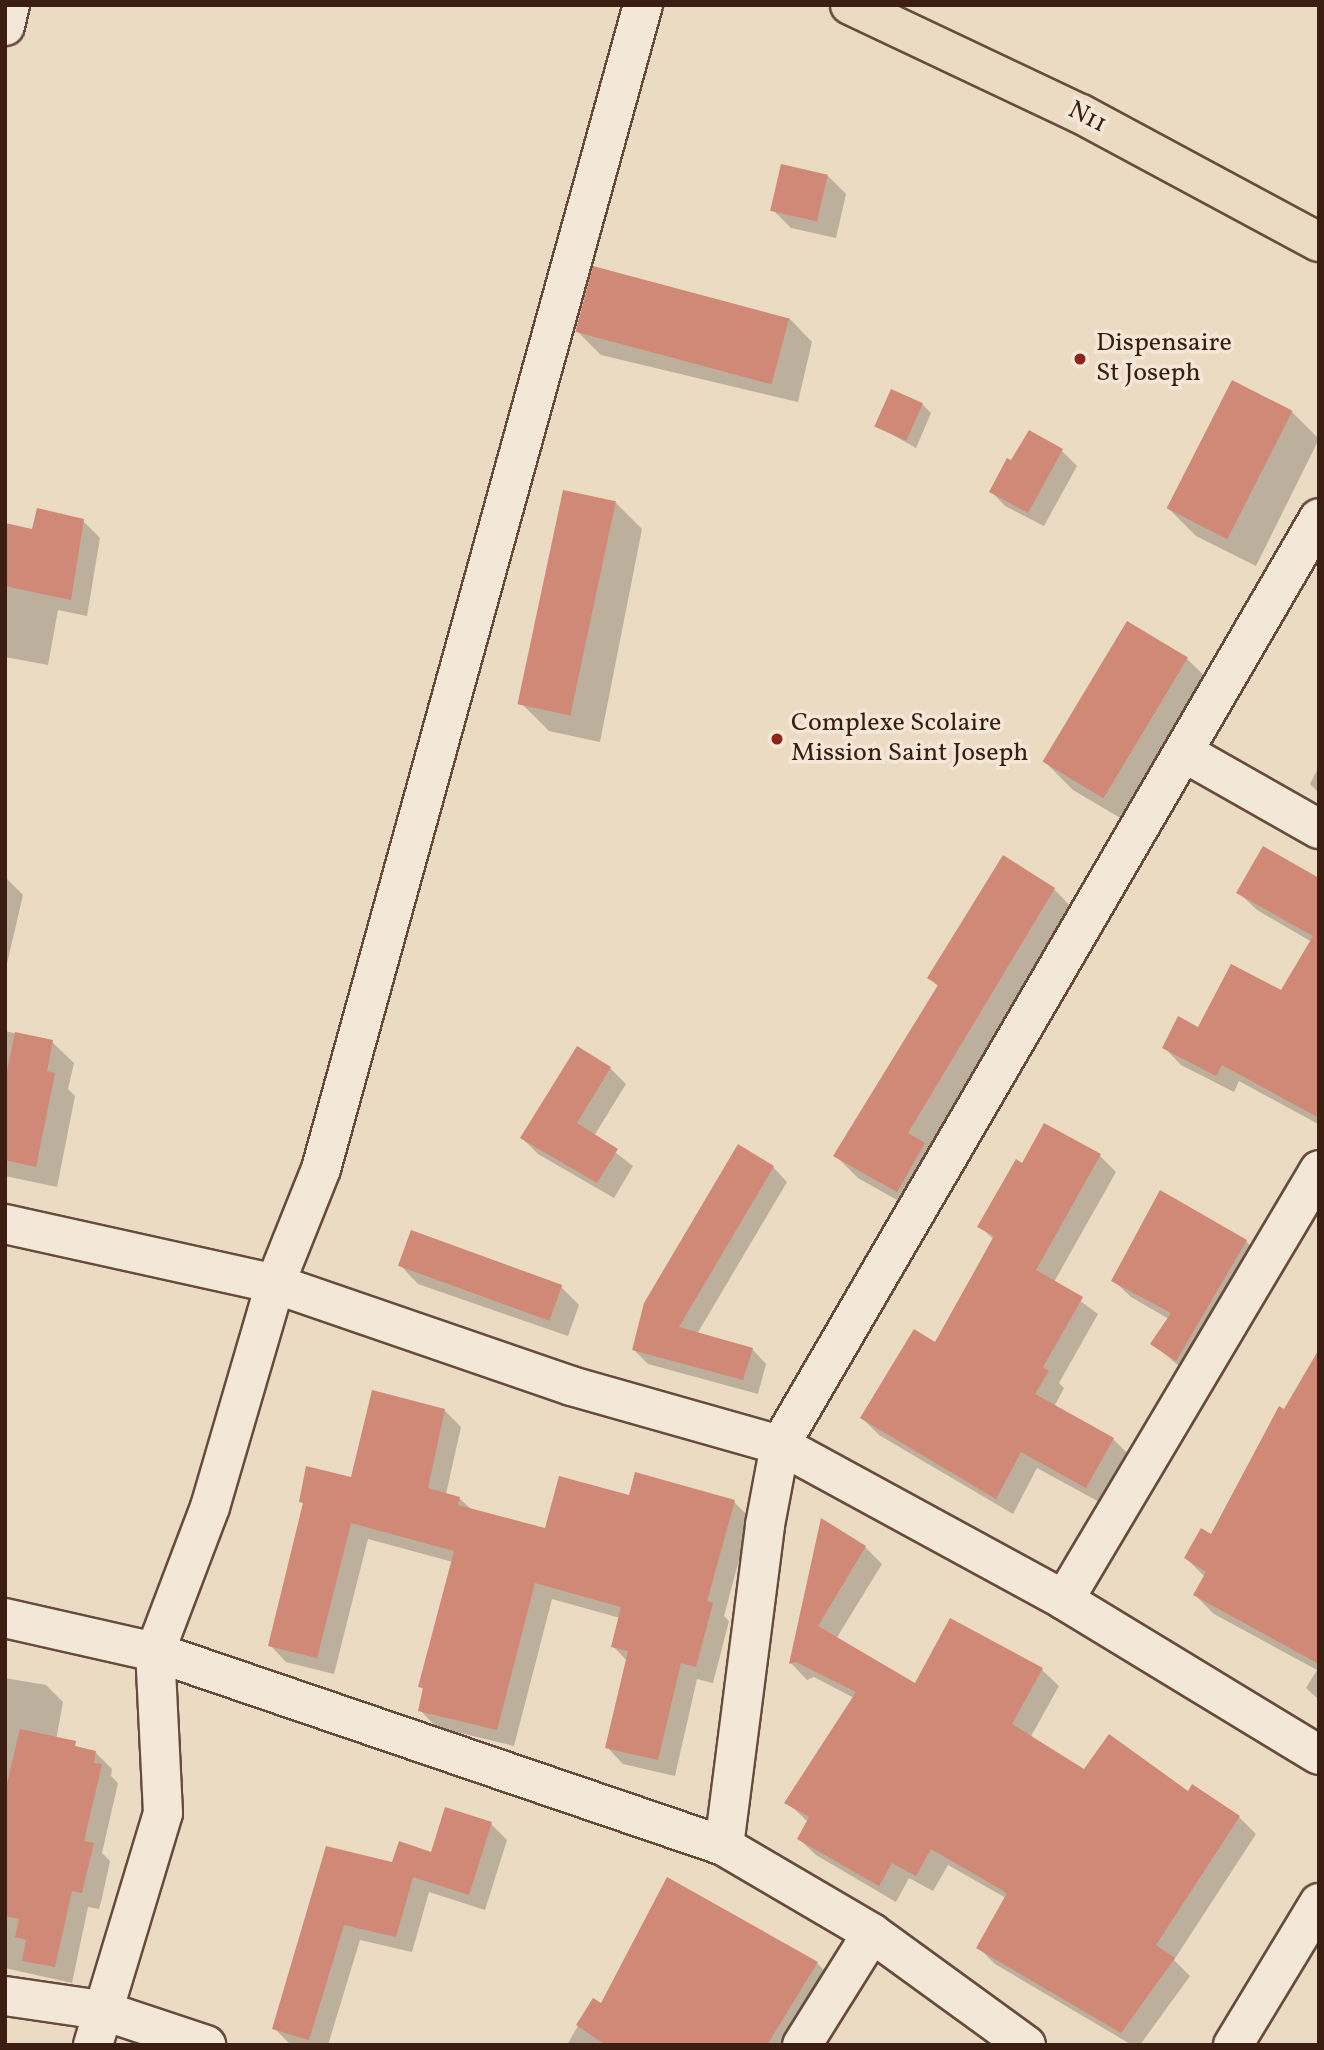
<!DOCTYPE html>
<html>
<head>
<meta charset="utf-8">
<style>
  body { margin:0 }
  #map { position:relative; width:1324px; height:2050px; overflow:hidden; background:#ecdbc3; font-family:Vollkorn,serif }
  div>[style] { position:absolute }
  .shadow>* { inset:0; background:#0003 }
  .building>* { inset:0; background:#d08976; transform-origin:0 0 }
  .roads { filter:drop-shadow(2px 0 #674c3e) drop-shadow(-2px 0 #674c3e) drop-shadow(0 2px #674c3e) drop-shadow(0 -2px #674c3e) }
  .minor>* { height:38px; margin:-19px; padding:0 19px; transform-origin:19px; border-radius:19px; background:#f3e8d8 }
  .major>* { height:38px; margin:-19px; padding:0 19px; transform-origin:19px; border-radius:19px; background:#ecdbc3 }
  .dots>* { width:19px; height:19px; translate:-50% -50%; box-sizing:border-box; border:4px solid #f3e8d8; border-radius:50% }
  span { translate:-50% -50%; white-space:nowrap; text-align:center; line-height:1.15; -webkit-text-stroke:7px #f3e8d8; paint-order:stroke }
  .street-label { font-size:26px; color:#3b1d12 }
  .poi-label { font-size:26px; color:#3b1d12 }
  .left { translate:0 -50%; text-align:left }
  .frame { position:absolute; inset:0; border:7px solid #3b1d12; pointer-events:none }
</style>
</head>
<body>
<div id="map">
  <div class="shadow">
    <i style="clip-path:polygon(828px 176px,846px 194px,836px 238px,791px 228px,773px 210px)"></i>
    <i style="clip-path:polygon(789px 318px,812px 342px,798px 402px,601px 355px,577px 331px)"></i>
    <i style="clip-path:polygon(922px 404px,931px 413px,916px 448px,877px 426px)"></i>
    <i style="clip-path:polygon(1292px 412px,1319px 439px,1256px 566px,1196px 536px,1169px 509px)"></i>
    <i style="clip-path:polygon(1062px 451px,1077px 466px,1044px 526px,1005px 506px,991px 491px,1012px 463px)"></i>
    <i style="clip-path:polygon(615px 502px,642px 529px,600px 742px,549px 731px,522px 704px)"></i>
    <i style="clip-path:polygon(83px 521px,100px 538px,87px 616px,58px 610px,48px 665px,5px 657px,5px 525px,34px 532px)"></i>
    <i style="clip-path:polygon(1128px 623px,1187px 659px,1214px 685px,1132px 825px,1073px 790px,1046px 763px)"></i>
    <i style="clip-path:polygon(1319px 766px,1319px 793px,1310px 784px)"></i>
    <i style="clip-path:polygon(5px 877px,23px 895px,5px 972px)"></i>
    <i style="clip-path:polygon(1319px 880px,1319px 1122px,1318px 1124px,1239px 1081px,1234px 1092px,1181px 1065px,1164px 1047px,1281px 993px,1312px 942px,1257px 910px,1238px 892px)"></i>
    <i style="clip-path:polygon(1054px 889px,1076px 912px,920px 1213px,858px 1178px,835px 1155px,939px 987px,929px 978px)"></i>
    <i style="clip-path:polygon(5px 1031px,52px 1042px,74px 1063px,68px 1089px,75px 1096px,57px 1187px,5px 1176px)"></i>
    <i style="clip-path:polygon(610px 1068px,626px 1084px,594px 1136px,633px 1166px,614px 1198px,538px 1154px,522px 1138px)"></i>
    <i style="clip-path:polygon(1100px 1156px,1116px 1172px,1054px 1282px,1098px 1314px,1059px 1383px,1064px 1388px,1054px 1407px,1113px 1439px,1130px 1456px,1103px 1504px,1037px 1468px,1013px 1514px,879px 1435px,862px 1418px,935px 1345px,994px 1240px,980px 1226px,1023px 1165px)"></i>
    <i style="clip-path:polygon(773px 1167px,787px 1182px,697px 1334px,752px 1349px,766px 1364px,758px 1394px,648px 1364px,634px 1350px)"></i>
    <i style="clip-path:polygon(1246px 1241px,1263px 1259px,1193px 1377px,1152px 1344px,1169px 1319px,1131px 1297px,1113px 1280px)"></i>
    <i style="clip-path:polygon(400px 1265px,561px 1287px,579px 1305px,568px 1336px,418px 1284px)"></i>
    <i style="clip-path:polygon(1319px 1352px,1319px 1700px,1306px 1688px,1317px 1670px,1214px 1614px,1195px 1595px,1205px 1577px,1186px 1558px,1212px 1536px)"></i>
    <i style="clip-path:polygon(444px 1410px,461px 1427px,446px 1494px,459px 1498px,472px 1510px,546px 1530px,630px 1498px,734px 1502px,750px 1518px,724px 1616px,729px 1621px,713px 1683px,697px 1679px,675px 1776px,623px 1764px,607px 1747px,627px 1661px,613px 1646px,620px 1618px,552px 1599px,514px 1746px,436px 1727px,420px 1710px,425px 1691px,420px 1686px,453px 1562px,368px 1539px,334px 1674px,286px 1662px,270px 1645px,305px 1505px,301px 1501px,353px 1479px)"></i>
    <i style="clip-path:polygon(822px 1521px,865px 1547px,882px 1564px,836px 1639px,916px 1686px,950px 1620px,1042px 1670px,1059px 1686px,1030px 1738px,1084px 1772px,1189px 1793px,1239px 1817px,1256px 1834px,1174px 1960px,1190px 1976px,1140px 2045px,1132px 2045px,995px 1964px,979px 1948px,1006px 1898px,948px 1865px,933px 1891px,909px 1878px,896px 1902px,816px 1855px,799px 1839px,808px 1822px,787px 1802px,854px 1698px,814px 1677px,807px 1680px,791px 1663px)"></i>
    <i style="clip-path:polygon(5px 1678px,46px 1685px,63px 1702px,56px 1740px,95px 1752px,112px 1769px,111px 1776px,118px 1783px,102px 1853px,110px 1861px,102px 1898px,99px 1909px,88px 1907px,72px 1983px,5px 1968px)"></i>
    <i style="clip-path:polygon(491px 1824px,507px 1840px,485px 1910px,429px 1892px,412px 1952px,360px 1940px,328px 2045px,291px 2045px,274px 2028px,327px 1848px,393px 1865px,432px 1854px)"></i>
    <i style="clip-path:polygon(817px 1963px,832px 1978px,791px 2045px,567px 2045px,593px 2000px,601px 2005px)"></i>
  </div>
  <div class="building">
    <i style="left:781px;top:164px;width:48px;height:48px;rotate:13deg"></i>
    <i style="left:593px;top:266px;width:203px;height:68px;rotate:15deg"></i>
    <i style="left:1232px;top:380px;width:68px;height:144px;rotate:27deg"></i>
    <i style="left:891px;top:389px;width:35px;height:41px;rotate:24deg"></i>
    <i style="clip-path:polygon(1029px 430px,1063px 449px,1028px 513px,989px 492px,1007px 458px,1011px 460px)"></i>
    <i style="left:563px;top:490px;width:54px;height:219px;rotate:12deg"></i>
    <i style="clip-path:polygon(37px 508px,84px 519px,71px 600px,5px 586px,5px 523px,32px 529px)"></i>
    <i style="left:1127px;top:621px;width:71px;height:164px;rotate:31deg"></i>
    <i style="clip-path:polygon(1263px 846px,1319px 878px,1319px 1118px,1222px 1065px,1216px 1076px,1162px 1048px,1178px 1016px,1198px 1027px,1231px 964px,1281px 990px,1313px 936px,1236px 893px)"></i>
    <i style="clip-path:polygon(1003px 855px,1055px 888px,908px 1133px,925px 1143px,897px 1192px,833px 1156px,938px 985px,927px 978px)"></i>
    <i style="clip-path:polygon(15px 1032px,53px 1040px,47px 1071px,55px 1073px,36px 1167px,5px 1160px,5px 1081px)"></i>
    <i style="clip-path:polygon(577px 1046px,611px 1067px,577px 1123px,618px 1149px,597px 1183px,520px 1138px)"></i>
    <i style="clip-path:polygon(1044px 1123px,1101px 1154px,1036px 1270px,1083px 1297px,1043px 1367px,1049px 1371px,1035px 1394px,1114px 1438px,1086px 1488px,1021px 1452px,996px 1499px,860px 1418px,914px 1329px,935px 1342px,994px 1236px,977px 1227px,1016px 1159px,1022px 1163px)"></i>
    <i style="clip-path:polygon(738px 1144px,774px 1166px,679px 1327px,753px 1348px,743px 1380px,632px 1350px,644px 1303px)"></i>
    <i style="clip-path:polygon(1160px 1190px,1247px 1240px,1176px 1361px,1150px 1344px,1171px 1313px,1111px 1281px)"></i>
    <i style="left:411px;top:1230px;width:161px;height:38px;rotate:20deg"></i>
    <i style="clip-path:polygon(1319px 1349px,1319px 1664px,1193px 1595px,1206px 1572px,1184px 1558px,1201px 1528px,1211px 1534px,1279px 1406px,1284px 1409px)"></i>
    <i style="clip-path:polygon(372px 1390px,445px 1409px,428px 1488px,460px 1497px,458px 1505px,545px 1528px,559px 1476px,629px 1495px,635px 1472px,735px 1500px,707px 1601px,713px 1603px,696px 1667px,681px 1663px,658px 1760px,605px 1748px,628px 1651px,611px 1647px,621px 1607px,535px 1583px,497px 1730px,418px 1711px,423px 1688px,418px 1687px,454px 1551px,351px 1523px,317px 1658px,268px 1646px,303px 1503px,299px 1502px,306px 1466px,351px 1477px)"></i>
    <i style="clip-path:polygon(821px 1518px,866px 1546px,818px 1626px,915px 1683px,950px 1618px,1043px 1668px,1012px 1724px,1084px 1769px,1109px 1734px,1188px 1791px,1192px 1784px,1240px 1816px,1156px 1945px,1175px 1958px,1121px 2033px,976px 1948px,1007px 1893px,931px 1849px,916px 1876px,892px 1863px,879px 1886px,797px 1839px,809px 1817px,784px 1803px,856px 1692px,796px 1662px,789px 1664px)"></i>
    <i style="clip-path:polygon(20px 1729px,76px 1741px,75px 1746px,96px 1751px,94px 1763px,102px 1764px,84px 1841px,94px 1843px,85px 1880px,82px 1893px,72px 1891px,55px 1967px,22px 1961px,26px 1940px,15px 1937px,19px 1919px,5px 1916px,5px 1792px)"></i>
    <i style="clip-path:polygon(445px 1807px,492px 1822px,469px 1895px,413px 1877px,396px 1937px,344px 1925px,309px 2040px,272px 2029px,326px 1846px,392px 1862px,399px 1841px,431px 1852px)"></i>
    <i style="clip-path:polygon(667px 1877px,818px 1962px,767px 2045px,606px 2045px,576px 2025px,593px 1998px,601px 2003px)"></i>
  </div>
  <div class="roads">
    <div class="minor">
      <i style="left:5px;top:26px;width:22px;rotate:-77deg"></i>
      <i style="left:1185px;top:753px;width:154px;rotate:29.6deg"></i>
      <i style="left:5px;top:1224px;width:277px;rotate:12.5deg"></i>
      <i style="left:275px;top:1284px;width:313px;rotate:19deg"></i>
      <i style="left:571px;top:1386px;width:217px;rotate:15.8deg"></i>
      <i style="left:780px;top:1445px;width:324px;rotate:28.6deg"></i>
      <i style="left:1064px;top:1600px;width:500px;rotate:-59.3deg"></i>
      <i style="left:1064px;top:1600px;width:298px;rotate:31.3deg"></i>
      <i style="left:5px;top:1618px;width:154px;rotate:12.8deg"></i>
      <i style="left:155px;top:1652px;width:601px;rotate:18.83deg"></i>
      <i style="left:5px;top:1996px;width:97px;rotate:8.3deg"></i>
      <i style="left:101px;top:2010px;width:111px;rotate:18.4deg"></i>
      <i style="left:93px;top:2045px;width:242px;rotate:-73.2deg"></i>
      <i style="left:163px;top:1813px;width:161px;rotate:-92.8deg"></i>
      <i style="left:155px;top:1652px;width:155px;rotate:-69.2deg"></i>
      <i style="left:210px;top:1507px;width:232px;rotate:-73.7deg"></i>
      <i style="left:275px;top:1284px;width:124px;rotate:-68.2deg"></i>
      <i style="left:321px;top:1169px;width:1208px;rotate:-74.54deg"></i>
      <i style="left:802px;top:2045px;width:132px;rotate:-58deg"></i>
      <i style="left:1026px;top:2045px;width:190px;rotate:-144deg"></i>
      <i style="left:872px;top:1933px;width:172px;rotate:-149.6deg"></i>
      <i style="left:724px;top:1846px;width:324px;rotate:-82.7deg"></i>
      <i style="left:765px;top:1525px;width:81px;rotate:-79.4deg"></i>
      <i style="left:780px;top:1445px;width:1072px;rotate:-59.82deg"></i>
      <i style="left:1233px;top:2045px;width:166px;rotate:-58.8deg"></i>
    </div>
    <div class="major">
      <i style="left:850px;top:5px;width:255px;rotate:25.3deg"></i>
      <i style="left:1081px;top:114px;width:270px;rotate:28.3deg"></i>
    </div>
  </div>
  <div class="dots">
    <i style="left:1080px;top:359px;background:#8f2418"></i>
    <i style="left:777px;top:739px;background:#8f2418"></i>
  </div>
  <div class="street-label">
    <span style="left:1087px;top:118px;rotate:27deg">N11</span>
  </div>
  <div class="poi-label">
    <span class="left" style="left:1096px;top:359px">Dispensaire<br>St Joseph</span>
    <span class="left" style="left:791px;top:739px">Complexe Scolaire<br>Mission Saint Joseph</span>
  </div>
  <div class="frame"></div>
</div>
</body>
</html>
